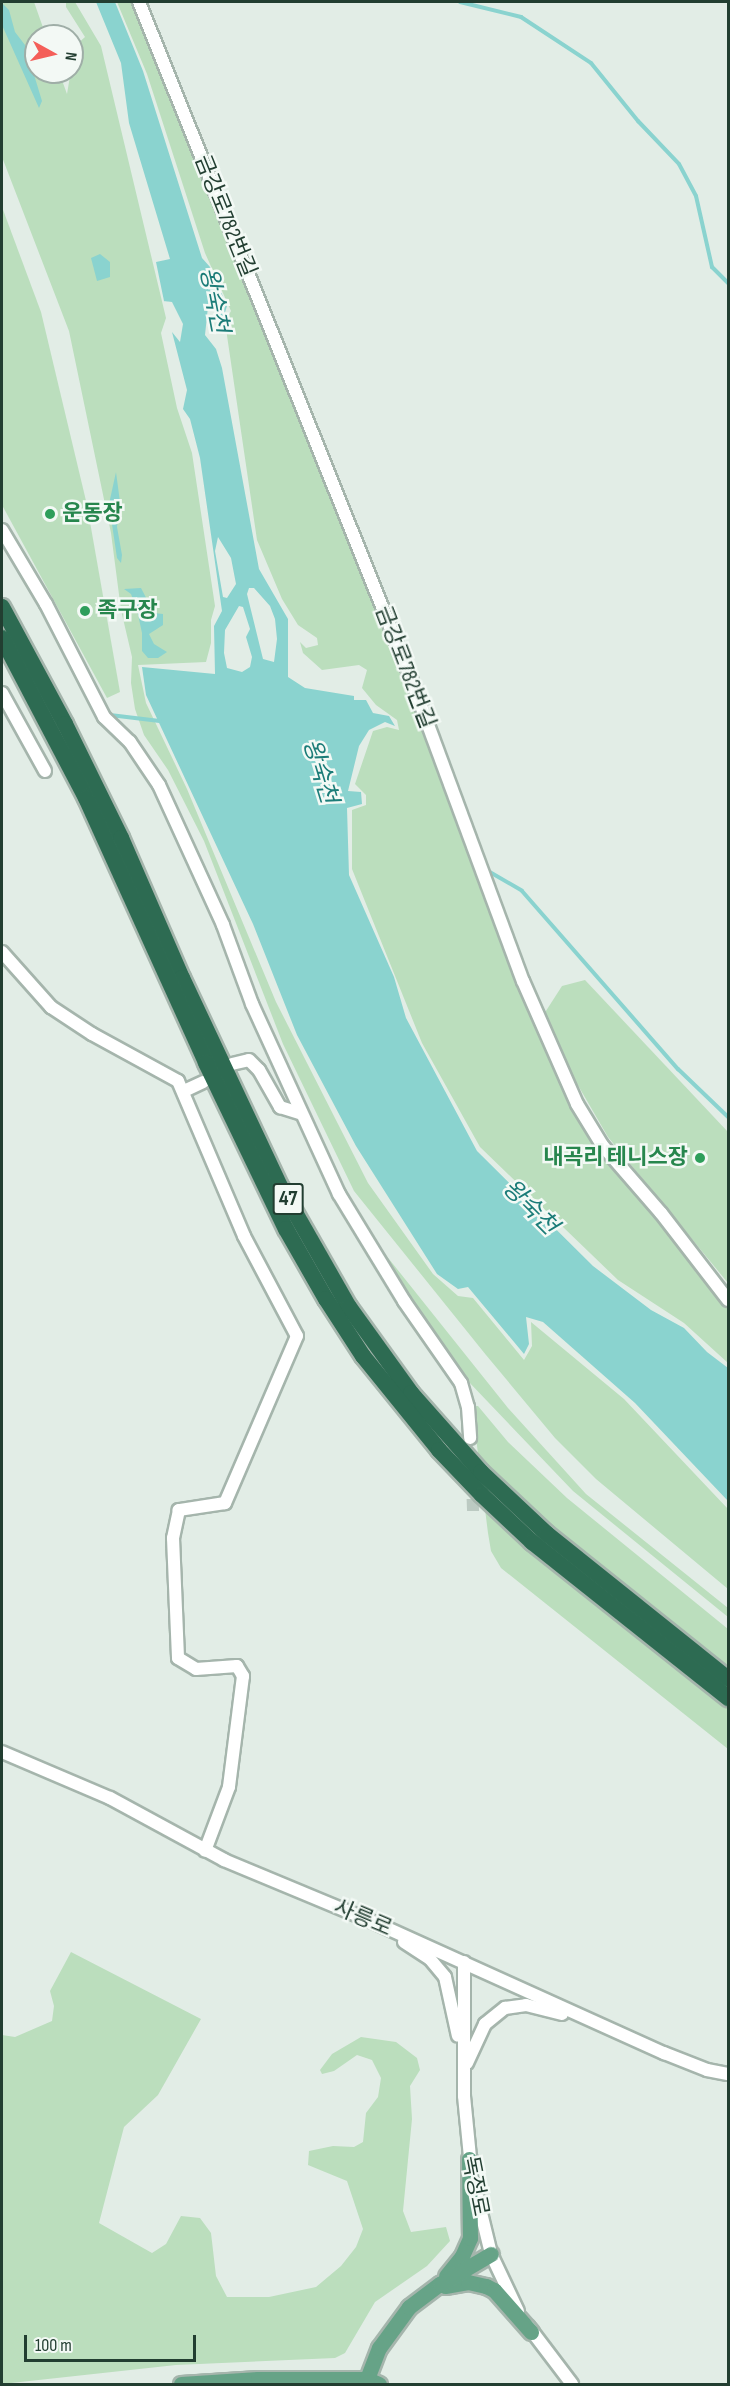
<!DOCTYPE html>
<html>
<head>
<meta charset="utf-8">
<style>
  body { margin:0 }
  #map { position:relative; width:730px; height:2386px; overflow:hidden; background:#e2ede6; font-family:"Sofia Sans Condensed","Noto Sans KR",sans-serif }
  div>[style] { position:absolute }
  .green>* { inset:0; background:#bbdebd }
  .water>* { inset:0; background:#8ad3cf }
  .stream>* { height:4px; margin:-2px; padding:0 2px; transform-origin:2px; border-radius:2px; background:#8ad3cf }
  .minor-tunnel>* { height:12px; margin-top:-6px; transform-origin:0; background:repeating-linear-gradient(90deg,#bccac2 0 12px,transparent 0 18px) }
  .roads { filter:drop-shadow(2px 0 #a5b5ac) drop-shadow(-2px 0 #a5b5ac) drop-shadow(0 2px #a5b5ac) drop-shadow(0 -2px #a5b5ac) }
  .minor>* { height:12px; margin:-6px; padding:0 6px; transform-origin:6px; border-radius:6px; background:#fff }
  .major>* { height:15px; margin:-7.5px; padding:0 7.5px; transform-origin:7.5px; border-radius:7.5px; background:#66a387 }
  .highway>* { height:16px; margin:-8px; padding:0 8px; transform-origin:8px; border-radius:8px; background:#2d6b52 }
  .dots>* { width:16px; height:16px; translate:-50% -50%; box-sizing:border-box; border:3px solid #f3f9f5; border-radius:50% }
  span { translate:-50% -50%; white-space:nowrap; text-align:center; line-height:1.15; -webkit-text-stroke:5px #f3f9f5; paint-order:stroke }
  .shield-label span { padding:2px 4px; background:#f3f9f5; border:2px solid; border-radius:4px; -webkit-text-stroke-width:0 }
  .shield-label { font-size:21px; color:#223e31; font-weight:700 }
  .street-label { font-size:22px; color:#223e31 }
  .leisure-label { font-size:22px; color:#27864d; font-weight:700 }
  .left { translate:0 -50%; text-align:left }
  .right { translate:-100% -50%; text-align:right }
  .water-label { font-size:24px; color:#1b7c78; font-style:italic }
  .frame { position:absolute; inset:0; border:3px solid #223e31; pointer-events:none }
  .north { position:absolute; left:24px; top:24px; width:60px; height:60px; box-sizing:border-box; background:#f3f9f5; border:2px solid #9faea7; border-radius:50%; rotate:98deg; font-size:16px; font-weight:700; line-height:24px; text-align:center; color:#223e31 }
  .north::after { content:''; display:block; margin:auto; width:21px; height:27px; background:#f45f59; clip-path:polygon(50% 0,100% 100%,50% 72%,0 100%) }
  .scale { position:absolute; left:24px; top:2335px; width:172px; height:27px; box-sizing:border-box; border:3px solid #223e31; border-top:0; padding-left:8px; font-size:18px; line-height:21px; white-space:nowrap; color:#223e31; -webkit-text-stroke:4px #f3f9f5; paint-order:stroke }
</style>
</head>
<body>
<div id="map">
  <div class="green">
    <i style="clip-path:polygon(2px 2px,34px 2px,46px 36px,36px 36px,36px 72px,59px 72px,67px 94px,75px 46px,85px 37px,66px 7px,66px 2px,75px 2px,101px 46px,166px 318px,161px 333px,177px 408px,192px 453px,215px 606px,211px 620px,211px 643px,206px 662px,138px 665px,146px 703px,187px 789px,276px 1002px,368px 1183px,433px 1274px,458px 1296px,473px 1298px,524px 1360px,532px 1346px,531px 1322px,624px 1399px,728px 1509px,728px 1589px,596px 1479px,555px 1438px,486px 1355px,354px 1191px,283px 1044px,204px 841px,168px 770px,144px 735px,135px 709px,131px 683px,132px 657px,121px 610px,111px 533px,69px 331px,2px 157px)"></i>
    <i style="clip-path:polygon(117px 2px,136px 2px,413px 690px,502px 939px,600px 1150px,728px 1307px,728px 1363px,684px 1323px,618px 1280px,480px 1147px,422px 1043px,352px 869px,352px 810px,366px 805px,366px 795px,355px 784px,373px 731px,387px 727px,399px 730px,397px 720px,376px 705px,362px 688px,367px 670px,359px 665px,322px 670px,303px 653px,300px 642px,306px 648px,318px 645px,317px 638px,298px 625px,282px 599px,257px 540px,225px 322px,231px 311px,205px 253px,147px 74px)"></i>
    <i style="clip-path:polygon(2px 207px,41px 312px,87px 505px,120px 692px,107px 698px,2px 505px)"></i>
    <i style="clip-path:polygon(585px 980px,728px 1132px,728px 1283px,608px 1137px,572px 1075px,544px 1014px,562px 986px)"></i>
    <i style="clip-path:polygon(385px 1254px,508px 1408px,586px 1494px,728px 1608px,728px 1617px,573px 1491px,467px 1380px,387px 1263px)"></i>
    <i style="clip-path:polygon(472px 1406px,478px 1406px,508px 1442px,567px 1498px,728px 1629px,728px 1749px,501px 1568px,491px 1551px,488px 1533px)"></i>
    <i style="clip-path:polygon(71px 1952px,201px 2019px,158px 2095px,124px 2127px,99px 2223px,152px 2253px,166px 2244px,181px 2216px,200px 2218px,211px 2233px,216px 2276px,227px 2297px,269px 2297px,316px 2287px,341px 2266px,356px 2247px,363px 2229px,347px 2181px,308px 2165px,309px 2151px,333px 2146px,354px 2147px,363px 2142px,366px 2113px,378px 2097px,381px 2078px,372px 2060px,357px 2055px,334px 2071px,322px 2074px,320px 2070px,332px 2054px,361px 2037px,396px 2042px,417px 2058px,420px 2070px,410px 2086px,412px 2119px,403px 2211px,411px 2232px,446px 2227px,450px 2241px,427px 2266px,375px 2302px,345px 2353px,335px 2358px,176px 2365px,2px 2384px,2px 2035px,15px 2037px,52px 2021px,54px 2006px,50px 1991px)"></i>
  </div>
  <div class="water">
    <i style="clip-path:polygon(evenodd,96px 2px,115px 2px,143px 71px,202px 258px,210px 267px,227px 306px,222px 322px,209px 297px,205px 335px,216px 349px,222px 368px,259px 569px,288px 619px,288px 677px,305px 688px,354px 696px,354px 700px,366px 700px,373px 713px,389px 716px,395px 726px,385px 722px,369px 730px,359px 746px,348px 791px,361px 792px,362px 804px,347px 808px,349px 875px,394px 977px,406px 1018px,477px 1151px,593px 1266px,651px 1310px,684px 1328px,707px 1352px,728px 1368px,728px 1501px,635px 1403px,543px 1322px,526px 1317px,529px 1344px,524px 1354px,468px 1287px,458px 1289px,437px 1274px,356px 1146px,297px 1035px,253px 924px,146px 695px,142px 667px,215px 674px,214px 626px,222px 611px,200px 458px,190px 419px,183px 409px,187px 390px,172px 332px,180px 342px,183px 324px,172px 302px,164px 301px,156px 262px,170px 259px,129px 123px,121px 63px,96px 2px,218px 537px,231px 558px,236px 584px,227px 598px,223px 597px,215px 551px,218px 537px,96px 2px,249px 588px,254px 588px,270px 606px,275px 619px,277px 639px,274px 662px,263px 659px,247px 594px,249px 588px,96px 2px,239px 606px,243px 607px,250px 629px,246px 637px,252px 657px,250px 667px,242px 672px,227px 668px,224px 653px,225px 630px,239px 606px)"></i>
    <i style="clip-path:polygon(2px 3px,9px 10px,15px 32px,25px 45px,42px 101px,39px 108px,2px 25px)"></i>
    <i style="clip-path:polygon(100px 254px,110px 262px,110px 277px,97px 281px,91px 258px)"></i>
    <i style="clip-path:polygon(116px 472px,120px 502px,117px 527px,122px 555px,121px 563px,117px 558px,109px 504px)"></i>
    <i style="clip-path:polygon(141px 588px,154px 613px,163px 614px,163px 625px,149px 634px,154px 644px,167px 652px,158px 658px,148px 658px,142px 651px,142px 633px,137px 610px,131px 594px,124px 589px)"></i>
  </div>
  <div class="stream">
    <i style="left:460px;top:2px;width:63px;rotate:13.8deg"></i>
    <i style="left:521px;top:17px;width:84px;rotate:33.3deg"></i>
    <i style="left:591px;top:63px;width:75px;rotate:51deg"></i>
    <i style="left:638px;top:121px;width:59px;rotate:46.4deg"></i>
    <i style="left:679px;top:164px;width:36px;rotate:62deg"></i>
    <i style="left:696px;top:196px;width:73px;rotate:77.3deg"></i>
    <i style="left:712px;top:267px;width:23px;rotate:45deg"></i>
    <i style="left:110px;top:715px;width:50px;rotate:6.8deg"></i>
    <i style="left:488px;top:871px;width:39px;rotate:30deg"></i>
    <i style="left:522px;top:891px;width:237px;rotate:48.8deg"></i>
    <i style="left:678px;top:1069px;width:69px;rotate:43.8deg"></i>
  </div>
  <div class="minor-tunnel">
    <i style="left:472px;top:1481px;width:34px;rotate:88deg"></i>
  </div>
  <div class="roads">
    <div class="minor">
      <i style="left:139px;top:2px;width:726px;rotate:68.1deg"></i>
      <i style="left:410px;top:676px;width:325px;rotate:69.7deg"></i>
      <i style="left:523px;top:981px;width:134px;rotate:66.3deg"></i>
      <i style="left:577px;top:1104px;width:48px;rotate:58.6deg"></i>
      <i style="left:602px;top:1145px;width:90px;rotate:49.1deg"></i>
      <i style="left:661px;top:1213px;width:110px;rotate:52.4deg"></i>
      <i style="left:2px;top:530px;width:86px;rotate:59.3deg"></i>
      <i style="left:46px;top:604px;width:127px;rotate:62.8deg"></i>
      <i style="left:104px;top:717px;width:36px;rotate:44deg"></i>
      <i style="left:130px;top:742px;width:52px;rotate:56deg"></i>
      <i style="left:159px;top:785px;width:154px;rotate:65.4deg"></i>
      <i style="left:223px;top:925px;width:84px;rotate:69.8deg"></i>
      <i style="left:252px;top:1004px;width:209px;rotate:65.4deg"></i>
      <i style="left:339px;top:1194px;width:125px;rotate:58.7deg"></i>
      <i style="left:404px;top:1301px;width:100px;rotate:55.2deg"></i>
      <i style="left:461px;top:1383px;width:25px;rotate:74deg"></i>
      <i style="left:468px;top:1407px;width:31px;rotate:86deg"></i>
      <i style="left:2px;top:693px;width:89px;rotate:61.1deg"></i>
      <i style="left:2px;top:952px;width:74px;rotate:48.3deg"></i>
      <i style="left:51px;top:1007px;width:49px;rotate:33.4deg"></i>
      <i style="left:92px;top:1034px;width:98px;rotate:28.7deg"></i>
      <i style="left:178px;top:1081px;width:168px;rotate:66.9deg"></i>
      <i style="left:244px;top:1236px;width:113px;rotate:62.1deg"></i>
      <i style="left:297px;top:1336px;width:182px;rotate:113.3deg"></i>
      <i style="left:225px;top:1503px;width:47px;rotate:171.3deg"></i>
      <i style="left:179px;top:1510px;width:29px;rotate:102deg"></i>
      <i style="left:173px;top:1538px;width:120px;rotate:87.6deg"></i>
      <i style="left:178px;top:1658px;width:21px;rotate:31deg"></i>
      <i style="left:196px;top:1669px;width:41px;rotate:-4.2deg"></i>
      <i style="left:237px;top:1666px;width:12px;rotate:59deg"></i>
      <i style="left:243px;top:1676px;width:112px;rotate:97.2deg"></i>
      <i style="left:229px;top:1787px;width:68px;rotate:110.6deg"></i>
      <i style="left:232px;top:1064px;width:17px;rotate:-13deg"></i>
      <i style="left:249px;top:1060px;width:14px;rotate:45deg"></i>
      <i style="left:259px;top:1070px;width:43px;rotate:60.4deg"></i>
      <i style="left:280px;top:1107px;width:21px;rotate:17deg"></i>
      <i style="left:184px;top:1091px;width:21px;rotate:-25deg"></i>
      <i style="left:2px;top:1752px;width:117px;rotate:23.1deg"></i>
      <i style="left:110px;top:1798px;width:130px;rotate:28.5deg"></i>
      <i style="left:224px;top:1860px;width:169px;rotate:22.6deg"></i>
      <i style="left:380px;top:1925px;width:312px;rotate:24.3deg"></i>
      <i style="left:664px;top:2053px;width:46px;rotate:21.6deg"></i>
      <i style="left:707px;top:2070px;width:21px;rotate:11deg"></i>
      <i style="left:404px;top:1942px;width:31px;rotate:33deg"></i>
      <i style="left:430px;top:1959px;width:23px;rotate:50deg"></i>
      <i style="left:445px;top:1977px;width:60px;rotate:77.6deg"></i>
      <i style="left:464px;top:1962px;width:134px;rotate:90deg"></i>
      <i style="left:464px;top:2096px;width:71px;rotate:84.4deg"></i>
      <i style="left:467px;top:2063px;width:43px;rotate:-65.2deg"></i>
      <i style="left:485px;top:2024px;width:26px;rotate:-39deg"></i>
      <i style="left:505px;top:2008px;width:21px;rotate:-8deg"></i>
      <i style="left:526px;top:2005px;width:37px;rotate:14deg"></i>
      <i style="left:474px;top:2184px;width:72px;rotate:76.3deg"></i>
      <i style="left:491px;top:2254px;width:63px;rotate:64.7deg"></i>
      <i style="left:528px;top:2326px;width:73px;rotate:52.8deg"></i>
    </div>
    <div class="major">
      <i style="left:446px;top:2276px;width:26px;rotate:-51deg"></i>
      <i style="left:462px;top:2256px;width:20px;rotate:-66deg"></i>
      <i style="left:470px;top:2238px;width:79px;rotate:-90.7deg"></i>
      <i style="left:445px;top:2286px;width:23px;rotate:-10deg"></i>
      <i style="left:468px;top:2282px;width:18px;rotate:13deg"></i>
      <i style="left:486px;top:2286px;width:9px;rotate:27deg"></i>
      <i style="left:494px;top:2290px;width:56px;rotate:48.6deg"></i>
      <i style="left:181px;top:2384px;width:77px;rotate:-3.7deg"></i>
      <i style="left:258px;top:2379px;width:109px"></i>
      <i style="left:367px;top:2379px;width:13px;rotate:23deg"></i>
      <i style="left:365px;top:2384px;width:39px;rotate:-69deg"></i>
      <i style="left:379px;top:2348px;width:51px;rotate:-53.8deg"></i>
      <i style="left:409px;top:2307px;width:39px;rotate:-37deg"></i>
      <i style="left:440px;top:2284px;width:59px;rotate:-30.5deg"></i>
    </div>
    <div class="highway">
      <i style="left:2px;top:607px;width:133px;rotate:61.7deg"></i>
      <i style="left:65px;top:724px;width:127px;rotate:63.8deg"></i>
      <i style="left:121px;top:838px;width:153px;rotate:66.5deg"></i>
      <i style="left:182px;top:978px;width:232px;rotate:64.8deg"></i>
      <i style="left:281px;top:1188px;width:137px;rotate:60.3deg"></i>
      <i style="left:349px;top:1307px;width:106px;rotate:54.2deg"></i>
      <i style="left:411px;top:1393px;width:106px;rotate:48.5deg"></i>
      <i style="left:481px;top:1472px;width:91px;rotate:43.2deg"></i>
      <i style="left:547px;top:1534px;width:232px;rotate:38.7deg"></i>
      <i style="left:2px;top:638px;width:181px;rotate:62.3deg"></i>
      <i style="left:86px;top:798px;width:291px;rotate:65.6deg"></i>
      <i style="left:206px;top:1063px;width:184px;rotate:64.3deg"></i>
      <i style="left:286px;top:1229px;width:81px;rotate:60.3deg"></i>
      <i style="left:326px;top:1299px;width:68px;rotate:57deg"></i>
      <i style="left:363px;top:1356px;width:121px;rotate:51deg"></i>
      <i style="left:439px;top:1450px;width:62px;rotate:46.3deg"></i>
      <i style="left:482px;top:1495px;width:69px;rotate:43.2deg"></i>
      <i style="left:532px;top:1542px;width:251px;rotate:38.5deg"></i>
    </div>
  </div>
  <div class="dots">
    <i style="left:50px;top:514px;background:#2e9e5b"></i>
    <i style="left:85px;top:611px;background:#2e9e5b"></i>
    <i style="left:700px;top:1158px;background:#2e9e5b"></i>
  </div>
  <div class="shield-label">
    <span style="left:288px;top:1199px">47</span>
  </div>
  <div class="street-label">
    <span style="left:225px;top:216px;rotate:68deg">금강로782번길</span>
    <span style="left:405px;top:667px;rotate:69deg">금강로782번길</span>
    <span style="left:363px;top:1918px;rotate:23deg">사릉로</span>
    <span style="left:475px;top:2186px;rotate:79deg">독정로</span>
  </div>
  <div class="leisure-label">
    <span class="left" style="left:62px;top:514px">운동장</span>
    <span class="left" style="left:97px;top:611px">족구장</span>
    <span class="right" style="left:688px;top:1158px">내곡리 테니스장</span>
  </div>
  <div class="water-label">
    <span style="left:214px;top:300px;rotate:79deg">왕숙천</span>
    <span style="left:320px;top:771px;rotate:73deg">왕숙천</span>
    <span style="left:530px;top:1207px;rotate:45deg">왕숙천</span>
  </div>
  <div class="frame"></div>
  <div class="north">N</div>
  <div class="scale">100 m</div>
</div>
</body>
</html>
